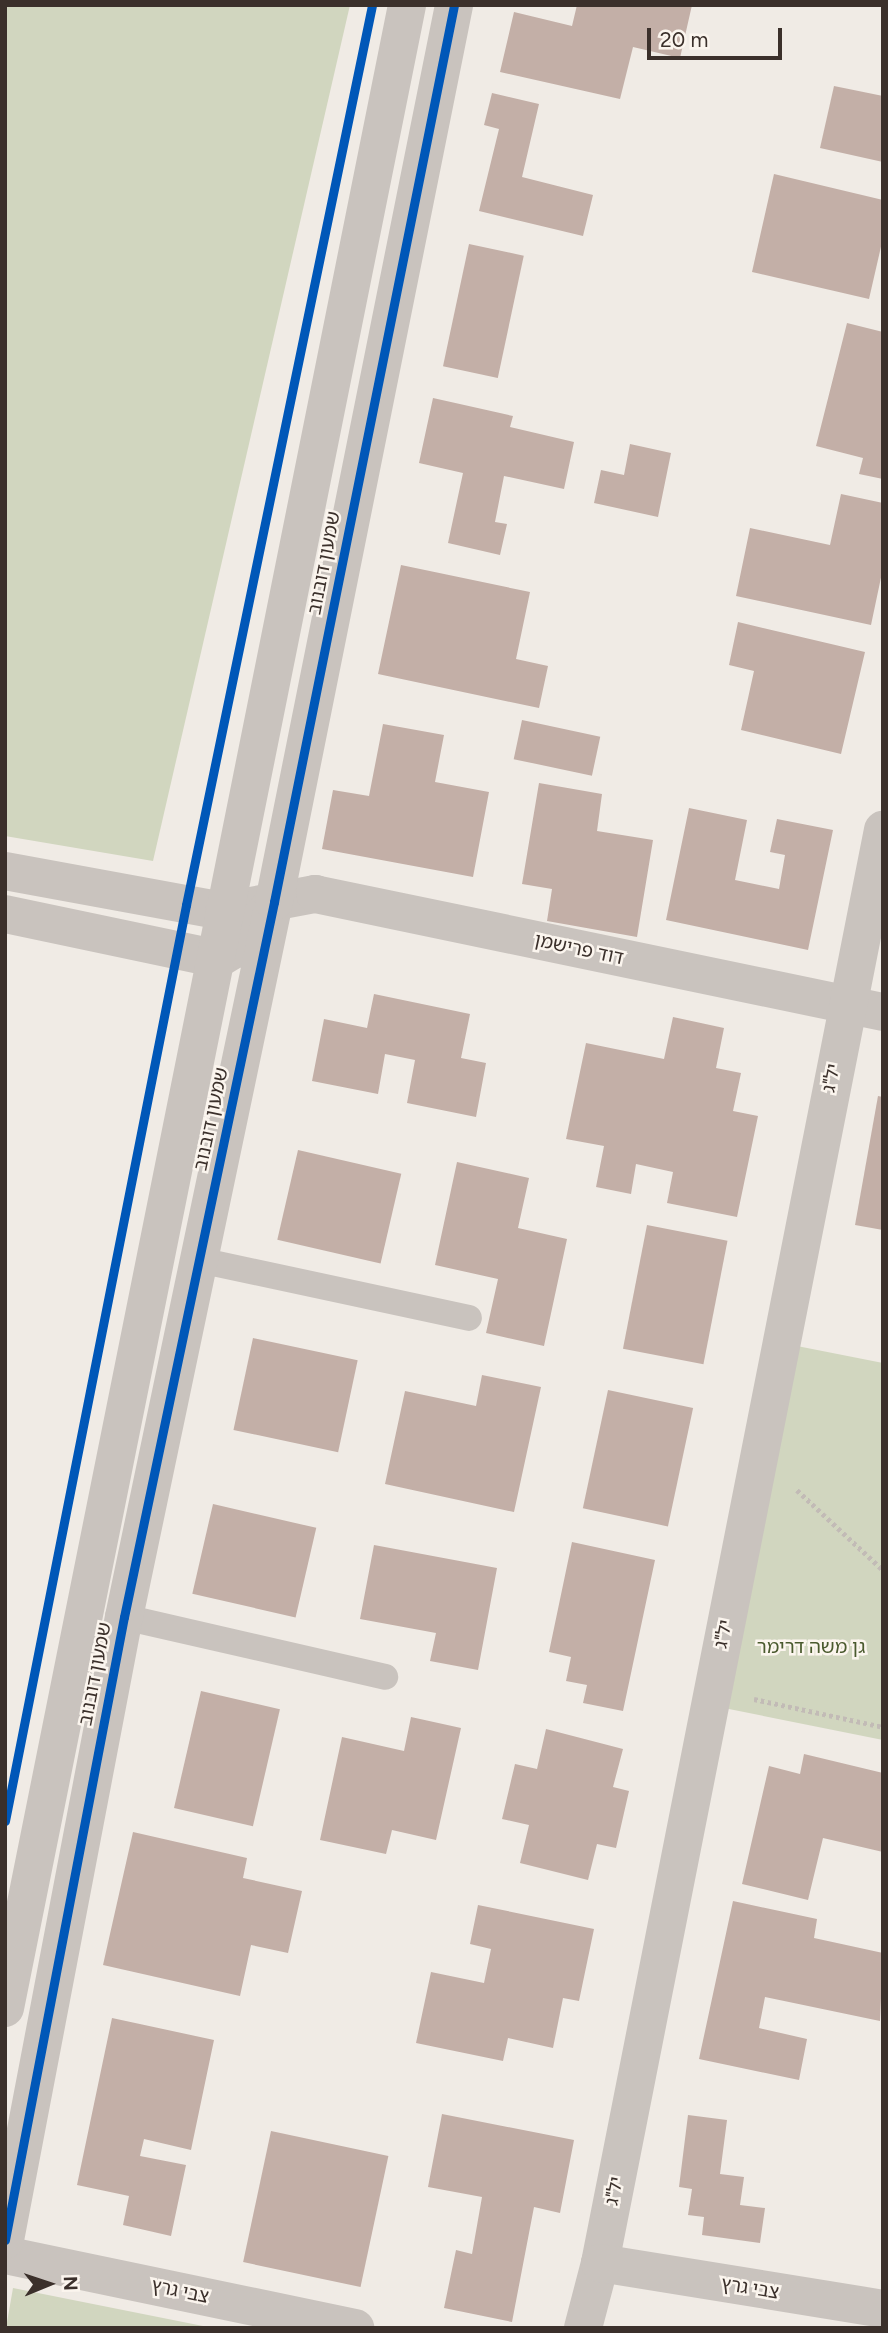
<!DOCTYPE html>
<html>
<head>
<meta charset="utf-8">
<style>
  body { margin:0 }
  #map { position:relative; width:888px; height:2333px; overflow:hidden; background:#f0ebe5; font-family:Figtree,"Noto Sans Hebrew",sans-serif }
  div>[style] { position:absolute }
  .green>* { inset:0; background:#d1d6bf }
  .building>* { inset:0; background:#c3afa7; transform-origin:0 0 }
  .path>* { height:4.5px; margin-top:-2.25px; transform-origin:0; background:repeating-linear-gradient(90deg,#c2bbb6 0 3.5px,transparent 0 7px) }
  .service>* { height:26px; margin:-13px; padding:0 13px; transform-origin:13px; border-radius:13px; background:#c9c3be }
  .minor>* { height:38px; margin:-19px; padding:0 19px; transform-origin:19px; border-radius:19px; background:#c9c3be }
  .tertiary>* { height:38px; margin:-19px; padding:0 19px; transform-origin:19px; border-radius:19px; background:#c9c3be }
  .cycleway>* { height:9px; margin:-4.5px; padding:0 4.5px; transform-origin:4.5px; border-radius:4.5px; background:#0057b8 }
  span { translate:-50% -50%; white-space:nowrap; text-align:center; line-height:1.15; -webkit-text-stroke:5px #fbf5ee; paint-order:stroke }
  .street-label { font-size:19px; color:#3b302b }
  .park-label { font-size:19px; color:#4a5a2e }
  .frame { position:absolute; inset:0; border:7px solid #3b302b; pointer-events:none }
  .north { position:absolute; left:14px; top:2249px; width:70px; height:70px; -webkit-text-stroke:5px #fbf5ee; paint-order:stroke; rotate:88deg; font-size:19px; font-weight:700; line-height:28px; text-align:center; color:#3b302b }
  .north::after { content:''; display:block; margin:auto; width:24px; height:32px; background:#3b302b; clip-path:polygon(50% 0,100% 100%,50% 72%,0 100%) }
  .scale { position:absolute; left:647px; top:28px; width:135px; height:32px; box-sizing:border-box; border:4px solid #3b302b; border-top:0; padding-left:9px; font-size:21px; line-height:24px; white-space:nowrap; color:#3b302b; -webkit-text-stroke:5px #fbf5ee; paint-order:stroke }
</style>
</head>
<body>
<div id="map">
  <div class="green">
    <i style="clip-path:polygon(5px 5px,350px 5px,153px 861px,5px 836px)"></i>
    <i style="clip-path:polygon(797px 1346px,883px 1363px,883px 1740px,724px 1708px)"></i>
    <i style="clip-path:polygon(13px 2288px,213px 2328px,6px 2328px)"></i>
  </div>
  <div class="building">
    <i style="clip-path:polygon(577px 5px,692px 5px,680px 58px,633px 47px,620px 99px,500px 72px,514px 12px,572px 26px)"></i>
    <i style="clip-path:polygon(834px 86px,883px 96px,883px 162px,820px 148px)"></i>
    <i style="clip-path:polygon(492px 93px,539px 104px,522px 177px,593px 195px,583px 236px,479px 211px,499px 129px,484px 125px)"></i>
    <i style="clip-path:polygon(774px 174px,883px 200px,883px 238px,869px 299px,752px 272px)"></i>
    <i style="left:469px;top:244px;width:56px;height:125px;rotate:12deg"></i>
    <i style="clip-path:polygon(847px 323px,883px 332px,883px 479px,859px 474px,863px 458px,816px 446px)"></i>
    <i style="clip-path:polygon(433px 398px,513px 416px,510px 427px,574px 442px,564px 489px,504px 476px,495px 522px,507px 524px,500px 555px,448px 543px,463px 473px,419px 463px)"></i>
    <i style="clip-path:polygon(630px 444px,671px 453px,658px 517px,594px 503px,601px 470px,624px 475px)"></i>
    <i style="clip-path:polygon(841px 494px,883px 503px,883px 568px,871px 625px,736px 596px,750px 528px,830px 545px)"></i>
    <i style="clip-path:polygon(401px 565px,530px 592px,516px 659px,548px 666px,539px 708px,378px 674px)"></i>
    <i style="clip-path:polygon(738px 622px,865px 652px,841px 754px,741px 730px,754px 671px,729px 665px)"></i>
    <i style="left:522px;top:720px;width:80px;height:40px;rotate:12deg"></i>
    <i style="clip-path:polygon(383px 724px,444px 735px,435px 782px,489px 792px,473px 877px,322px 849px,333px 790px,369px 796px)"></i>
    <i style="clip-path:polygon(539px 783px,602px 794px,597px 831px,653px 840px,637px 937px,547px 921px,552px 889px,522px 884px)"></i>
    <i style="clip-path:polygon(689px 808px,747px 820px,735px 880px,779px 889px,785px 855px,770px 852px,777px 819px,833px 830px,808px 950px,666px 920px)"></i>
    <i style="clip-path:polygon(374px 994px,470px 1014px,461px 1058px,486px 1063px,476px 1117px,407px 1103px,415px 1060px,385px 1054px,378px 1094px,312px 1081px,324px 1019px,367px 1028px)"></i>
    <i style="clip-path:polygon(673px 1017px,724px 1028px,716px 1068px,741px 1073px,733px 1111px,758px 1116px,737px 1217px,667px 1203px,673px 1172px,636px 1164px,631px 1194px,596px 1187px,604px 1146px,566px 1139px,586px 1043px,664px 1059px)"></i>
    <i style="clip-path:polygon(878px 1096px,883px 1097px,883px 1230px,855px 1225px)"></i>
    <i style="left:298px;top:1150px;width:106px;height:92px;rotate:13deg"></i>
    <i style="clip-path:polygon(457px 1162px,529px 1178px,518px 1228px,567px 1239px,544px 1346px,486px 1333px,498px 1279px,435px 1265px)"></i>
    <i style="left:647px;top:1225px;width:82px;height:126px;rotate:11deg"></i>
    <i style="left:253px;top:1338px;width:107px;height:94px;rotate:12deg"></i>
    <i style="clip-path:polygon(482px 1375px,541px 1387px,514px 1512px,385px 1484px,405px 1391px,476px 1406px)"></i>
    <i style="left:608px;top:1390px;width:87px;height:121px;rotate:12deg"></i>
    <i style="left:213px;top:1504px;width:106px;height:92px;rotate:13deg"></i>
    <i style="clip-path:polygon(572px 1542px,655px 1560px,623px 1711px,583px 1703px,587px 1685px,566px 1681px,571px 1657px,549px 1652px)"></i>
    <i style="clip-path:polygon(374px 1545px,497px 1568px,478px 1670px,430px 1661px,436px 1633px,360px 1619px)"></i>
    <i style="left:201px;top:1691px;width:81px;height:120px;rotate:13deg"></i>
    <i style="clip-path:polygon(411px 1717px,461px 1728px,436px 1840px,392px 1830px,386px 1854px,320px 1840px,342px 1737px,404px 1751px)"></i>
    <i style="clip-path:polygon(546px 1729px,623px 1749px,613px 1787px,629px 1791px,616px 1848px,597px 1844px,588px 1880px,520px 1863px,529px 1825px,502px 1819px,515px 1764px,537px 1769px)"></i>
    <i style="clip-path:polygon(804px 1754px,883px 1773px,883px 1852px,823px 1838px,808px 1900px,742px 1884px,769px 1766px,800px 1774px)"></i>
    <i style="clip-path:polygon(133px 1832px,247px 1858px,243px 1878px,302px 1891px,288px 1953px,251px 1945px,240px 1996px,103px 1965px)"></i>
    <i style="clip-path:polygon(733px 1901px,817px 1919px,814px 1938px,883px 1953px,880px 2021px,765px 1997px,759px 2028px,807px 2039px,799px 2080px,699px 2059px)"></i>
    <i style="clip-path:polygon(478px 1905px,594px 1929px,579px 2001px,563px 1998px,553px 2048px,508px 2038px,503px 2061px,416px 2043px,431px 1972px,484px 1983px,491px 1949px,470px 1944px)"></i>
    <i style="clip-path:polygon(112px 2018px,214px 2040px,191px 2150px,144px 2139px,140px 2156px,186px 2165px,171px 2236px,123px 2225px,129px 2196px,77px 2185px)"></i>
    <i style="clip-path:polygon(442px 2114px,574px 2140px,560px 2213px,534px 2207px,512px 2322px,444px 2308px,456px 2250px,472px 2254px,482px 2197px,428px 2187px)"></i>
    <i style="clip-path:polygon(688px 2115px,727px 2120px,720px 2174px,744px 2177px,740px 2205px,765px 2208px,760px 2243px,702px 2235px,704px 2217px,688px 2215px,692px 2189px,679px 2187px)"></i>
    <i style="left:271px;top:2131px;width:120px;height:134px;rotate:12deg"></i>
  </div>
  <div class="path">
    <i style="left:797px;top:1490px;width:117px;rotate:42.9deg"></i>
    <i style="left:754px;top:1699px;width:132px;rotate:12.2deg"></i>
  </div>
  <div class="service">
    <i style="left:199px;top:1260px;width:276px;rotate:12.1deg"></i>
    <i style="left:124px;top:1617px;width:268px;rotate:12.9deg"></i>
  </div>
  <div class="minor">
    <i style="left:5px;top:871px;width:223px;rotate:10.4deg"></i>
    <i style="left:224px;top:911px;width:93px;rotate:-10.6deg"></i>
    <i style="left:315px;top:894px;width:580px;rotate:11.74deg"></i>
    <i style="left:5px;top:914px;width:218px;rotate:11.9deg"></i>
    <i style="left:218px;top:959px;width:17px;rotate:-31deg"></i>
    <i style="left:233px;top:950px;width:63px;rotate:-49.5deg"></i>
    <i style="left:5px;top:2255px;width:358px;rotate:11.8deg"></i>
    <i style="left:600px;top:2263px;width:1461px;rotate:-78.83deg"></i>
    <i style="left:583px;top:2328px;width:67px;rotate:-75.3deg"></i>
    <i style="left:600px;top:2263px;width:287px;rotate:9.2deg"></i>
  </div>
  <div class="tertiary">
    <i style="left:5px;top:2008px;width:2043px;rotate:-78.65deg"></i>
    <i style="left:5px;top:2240px;width:634px;rotate:-79.19deg"></i>
    <i style="left:124px;top:1617px;width:731px;rotate:-78.15deg"></i>
    <i style="left:274px;top:902px;width:915px;rotate:-78.65deg"></i>
  </div>
  <div class="cycleway">
    <i style="left:5px;top:1821px;width:934px;rotate:-78.82deg"></i>
    <i style="left:186px;top:905px;width:919px;rotate:-78.32deg"></i>
    <i style="left:5px;top:2240px;width:634px;rotate:-79.19deg"></i>
    <i style="left:124px;top:1617px;width:731px;rotate:-78.15deg"></i>
    <i style="left:274px;top:902px;width:915px;rotate:-78.65deg"></i>
  </div>
  <div class="street-label">
    <span style="left:324px;top:563px;rotate:-79deg">שמעון דובנוב</span>
    <span style="left:579px;top:949px;rotate:12deg">דוד פרישמן</span>
    <span style="left:831px;top:1078px;rotate:-79deg">יל"ג</span>
    <span style="left:211px;top:1119px;rotate:-78deg">שמעון דובנוב</span>
    <span style="left:723px;top:1634px;rotate:-79deg">יל"ג</span>
    <span style="left:95px;top:1674px;rotate:-79deg">שמעון דובנוב</span>
    <span style="left:614px;top:2191px;rotate:-79deg">יל"ג</span>
    <span style="left:750px;top:2288px;rotate:9deg">צבי גרץ</span>
    <span style="left:180px;top:2291px;rotate:12deg">צבי גרץ</span>
  </div>
  <div class="park-label">
    <span style="left:811px;top:1647px">גן משה דרימר</span>
  </div>
  <div class="frame"></div>
  <div class="north">N</div>
  <div class="scale">20 m</div>
</div>
</body>
</html>
